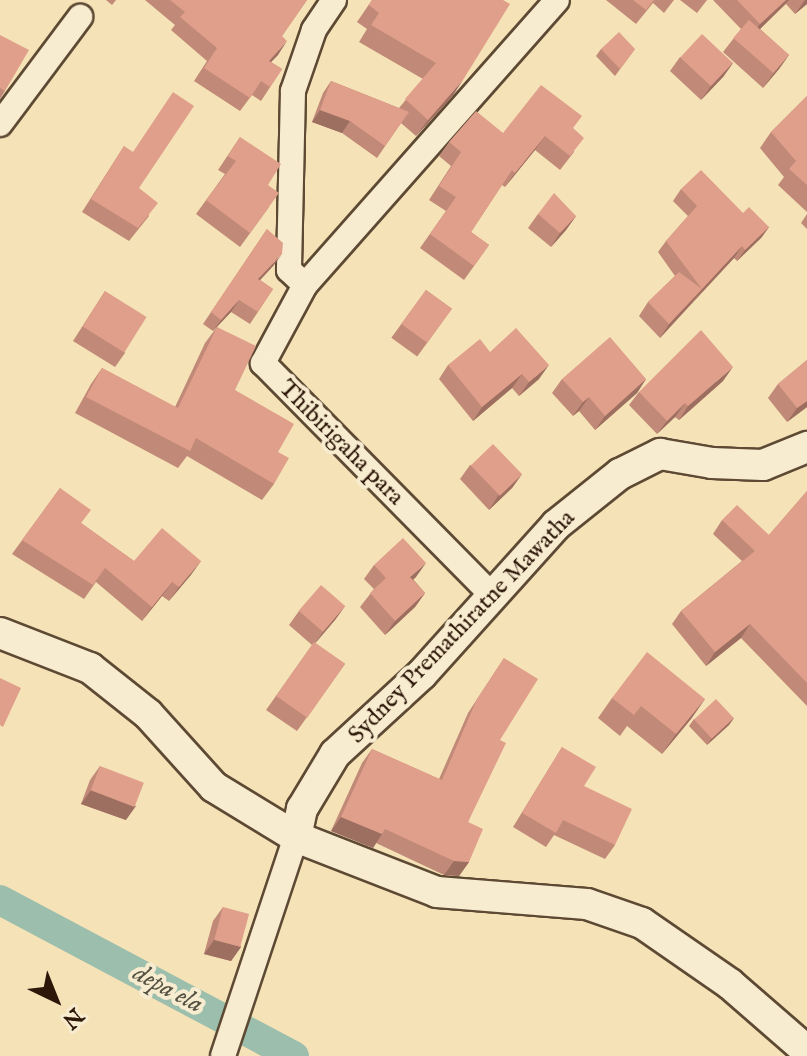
<!DOCTYPE html>
<html>
<head>
<meta charset="utf-8">
<style>
  body { margin:0 }
  #map { position:relative; width:807px; height:1056px; overflow:hidden; background:#f5e2b7; font-family:"IM FELL English",serif }
  div>[style] { position:absolute }
  .canal>* { height:30px; margin:-15px; padding:0 15px; transform-origin:15px; border-radius:15px; background:#9cbead }
  .roads { filter:drop-shadow(2px 0 #5e4a34) drop-shadow(-2px 0 #5e4a34) drop-shadow(0 2px #5e4a34) drop-shadow(0 -2px #5e4a34) }
  .minor>* { height:24px; margin:-12px; padding:0 12px; transform-origin:12px; border-radius:12px; background:#f8ecd0 }
  .tertiary>* { height:30px; margin:-15px; padding:0 15px; transform-origin:15px; border-radius:15px; background:#f8ecd0 }
  .wall>* { inset:0; background:#c18977; transform-origin:0 0 }
  .shaded-wall>* { inset:0; background:#9d6f61 }
  .building>* { inset:0; background:#e09f8a; transform-origin:0 0 }
  span { translate:-50% -50%; white-space:nowrap; text-align:center; line-height:1.15; -webkit-text-stroke:8px #f8ecd0; paint-order:stroke }
  .street-label { font-size:24px; color:#2c1708 }
  .water-label { font-size:26px; color:#535142; font-style:italic }
  .north { position:absolute; left:16px; top:960px; width:80px; height:80px; -webkit-text-stroke:6px #f8ecd0; paint-order:stroke; rotate:137deg; font-size:22px; font-weight:700; line-height:32px; text-align:center; color:#2c1708 }
  .north::after { content:''; display:block; margin:auto; width:28px; height:36px; background:#2c1708; clip-path:polygon(50% 0,100% 100%,50% 72%,0 100%) }
</style>
</head>
<body>
<div id="map">
  <div class="canal">
    <i style="left:0;top:900px;width:333px;rotate:28deg"></i>
  </div>
  <div class="roads">
    <div class="minor">
      <i style="left:334px;top:0;width:36px;rotate:124deg"></i>
      <i style="left:314px;top:30px;width:65px;rotate:109deg"></i>
      <i style="left:293px;top:91px;width:179px;rotate:91.3deg"></i>
      <i style="left:289px;top:270px;width:22px;rotate:43deg"></i>
      <i style="left:305px;top:285px;width:89px;rotate:118.3deg"></i>
      <i style="left:263px;top:363px;width:326px;rotate:45.4deg"></i>
      <i style="left:0;top:124px;width:134px;rotate:-53.2deg"></i>
      <i style="left:305px;top:285px;width:380px;rotate:-48.5deg"></i>
      <i style="left:223px;top:1056px;width:231px;rotate:-71.6deg"></i>
    </div>
    <div class="tertiary">
      <i style="left:0;top:633px;width:97px;rotate:21.3deg"></i>
      <i style="left:90px;top:668px;width:74px;rotate:38.4deg"></i>
      <i style="left:148px;top:714px;width:98px;rotate:47.9deg"></i>
      <i style="left:214px;top:787px;width:96px;rotate:31.4deg"></i>
      <i style="left:296px;top:837px;width:151px;rotate:21.3deg"></i>
      <i style="left:437px;top:892px;width:150px;rotate:4.6deg"></i>
      <i style="left:587px;top:904px;width:58px;rotate:19.1deg"></i>
      <i style="left:642px;top:923px;width:107px;rotate:34.7deg"></i>
      <i style="left:730px;top:984px;width:102px;rotate:41deg"></i>
      <i style="left:296px;top:837px;width:29px;rotate:-78deg"></i>
      <i style="left:302px;top:809px;width:64px;rotate:-59deg"></i>
      <i style="left:335px;top:754px;width:118px;rotate:-42.6deg"></i>
      <i style="left:422px;top:674px;width:200px;rotate:-48deg"></i>
      <i style="left:556px;top:525px;width:82px;rotate:-38.6deg"></i>
      <i style="left:620px;top:474px;width:45px;rotate:-26.6deg"></i>
      <i style="left:660px;top:454px;width:53px;rotate:9.8deg"></i>
      <i style="left:712px;top:463px;width:51px;rotate:2.2deg"></i>
      <i style="left:763px;top:465px;width:48px;rotate:-22.2deg"></i>
    </div>
  </div>
  <div class="wall">
    <i style="clip-path:polygon(106px 0,116px 0,112px 5px)"></i>
    <i style="clip-path:polygon(145px 0,307px 0,282px 36px,278px 55px,271px 62px,282px 69px,261px 101px,252px 95px,240px 111px,194px 81px,207px 61px,171px 30px,175px 25px)"></i>
    <i style="clip-path:polygon(372px 0,503px 0,452px 97px,416px 136px,401px 123px,377px 158px,342px 133px,312px 122px,323px 93px,331px 81px,399px 108px,423px 79px,359px 42px,367px 29px,357px 22px)"></i>
    <i style="clip-path:polygon(606px 0,674px 0,664px 13px,653px 3px,636px 24px)"></i>
    <i style="clip-path:polygon(680px 0,707px 0,697px 13px)"></i>
    <i style="clip-path:polygon(713px 0,807px 0,807px 4px,795px 14px,786px 4px,760px 29px,789px 55px,779px 69px,763px 88px,723px 52px,741px 29px)"></i>
    <i style="clip-path:polygon(0 35px,5px 91px,0 99px)"></i>
    <i style="clip-path:polygon(601px 49px,635px 49px,615px 76px,596px 56px)"></i>
    <i style="clip-path:polygon(680px 57px,733px 63px,723px 77px,701px 100px,670px 71px)"></i>
    <i style="clip-path:polygon(807px 96px,807px 212px,778px 185px,784px 177px,760px 148px,771px 132px)"></i>
    <i style="clip-path:polygon(573px 129px,574px 152px,560px 170px,535px 150px,505px 187px,502px 185px,471px 232px,489px 245px,464px 280px,420px 248px,446px 211px,429px 200px,451px 166px,439px 156px,449px 142px,503px 133px)"></i>
    <i style="clip-path:polygon(240px 137px,268px 185px,269px 207px,240px 247px,196px 214px,225px 174px,218px 170px)"></i>
    <i style="clip-path:polygon(124px 146px,149px 216px,129px 241px,82px 212px)"></i>
    <i style="clip-path:polygon(681px 189px,743px 213px,769px 227px,761px 238px,737px 261px,734px 258px,660px 338px,639px 316px,648px 302px,675px 276px,658px 252px,666px 241px,688px 216px,673px 201px)"></i>
    <i style="clip-path:polygon(538px 214px,576px 216px,566px 230px,551px 247px,528px 228px)"></i>
    <i style="clip-path:polygon(807px 214px,807px 229px,801px 223px)"></i>
    <i style="clip-path:polygon(267px 229px,274px 265px,260px 280px,273px 289px,250px 324px,231px 312px,213px 331px,203px 324px)"></i>
    <i style="left:426px;top:290px;width:32px;height:59px;rotate:36deg"></i>
    <i style="clip-path:polygon(105px 291px,125px 353px,115px 367px,73px 341px)"></i>
    <i style="clip-path:polygon(217px 327px,235px 390px,278px 452px,274px 484px,262px 500px,187px 456px,178px 468px,75px 413px,91px 384px,102px 368px,175px 407px,205px 343px)"></i>
    <i style="clip-path:polygon(490px 352px,539px 379px,519px 396px,512px 388px,473px 421px,439px 379px,448px 365px)"></i>
    <i style="clip-path:polygon(807px 360px,807px 407px,787px 422px,768px 398px,778px 384px)"></i>
    <i style="clip-path:polygon(562px 379px,646px 379px,637px 393px,595px 430px,579px 411px,573px 416px,552px 393px)"></i>
    <i style="clip-path:polygon(723px 381px,679px 420px,675px 417px,657px 434px,629px 405px,639px 392px)"></i>
    <i style="clip-path:polygon(470px 465px,522px 474px,512px 488px,489px 510px,460px 479px)"></i>
    <i style="clip-path:polygon(60px 488px,81px 523px,134px 561px,201px 561px,169px 601px,162px 596px,142px 621px,96px 582px,84px 599px,12px 554px)"></i>
    <i style="clip-path:polygon(807px 491px,807px 706px,741px 638px,706px 666px,672px 624px,681px 611px,742px 561px,713px 534px,722px 520px,769px 535px)"></i>
    <i style="clip-path:polygon(374px 565px,416px 577px,413px 579px,425px 593px,415px 607px,385px 635px,360px 607px,374px 589px,364px 579px)"></i>
    <i style="clip-path:polygon(345px 606px,335px 620px,315px 643px,345px 664px,297px 731px,266px 710px,312px 645px,289px 625px,299px 611px)"></i>
    <i style="clip-path:polygon(504px 658px,500px 740px,468px 822px,469px 862px,459px 876px,444px 875px,376px 843px,373px 848px,331px 831px,362px 763px,372px 749px,439px 779px,468px 713px)"></i>
    <i style="clip-path:polygon(612px 698px,705px 699px,691px 719px,662px 754px,627px 726px,620px 736px,598px 718px)"></i>
    <i style="clip-path:polygon(734px 718px,729px 725px,707px 745px,689px 726px,694px 719px)"></i>
    <i style="clip-path:polygon(562px 747px,615px 845px,605px 859px,554px 835px,546px 847px,513px 827px)"></i>
    <i style="clip-path:polygon(100px 766px,126px 820px,81px 804px,90px 780px)"></i>
    <i style="clip-path:polygon(223px 907px,241px 947px,231px 961px,204px 954px,213px 921px)"></i>
  </div>
  <div class="shaded-wall">
    <i style="clip-path:polygon(786px 0,789px 0,751px 38px,760px 24px)"></i>
    <i style="clip-path:polygon(805px 0,807px 0,807px 4px,795px 14px)"></i>
    <i style="clip-path:polygon(287px 41px,278px 55px,259px 74px,269px 61px)"></i>
    <i style="clip-path:polygon(789px 55px,779px 69px,763px 88px,773px 74px)"></i>
    <i style="clip-path:polygon(733px 63px,723px 77px,701px 100px,711px 86px)"></i>
    <i style="clip-path:polygon(463px 80px,452px 97px,416px 136px,428px 120px)"></i>
    <i style="clip-path:polygon(320px 110px,350px 121px,342px 133px,312px 122px)"></i>
    <i style="clip-path:polygon(545px 136px,535px 150px,505px 187px,515px 173px)"></i>
    <i style="clip-path:polygon(576px 216px,566px 230px,551px 247px,560px 233px)"></i>
    <i style="clip-path:polygon(769px 227px,761px 238px,737px 261px,745px 250px)"></i>
    <i style="clip-path:polygon(742px 246px,734px 258px,694px 301px,702px 289px)"></i>
    <i style="clip-path:polygon(282px 254px,274px 265px,250px 291px,258px 279px)"></i>
    <i style="clip-path:polygon(702px 289px,692px 303px,660px 338px,669px 324px)"></i>
    <i style="clip-path:polygon(239px 300px,231px 312px,213px 331px,221px 320px)"></i>
    <i style="clip-path:polygon(549px 365px,539px 379px,519px 396px,529px 382px)"></i>
    <i style="clip-path:polygon(733px 367px,723px 381px,679px 420px,688px 406px)"></i>
    <i style="clip-path:polygon(522px 374px,512px 388px,473px 421px,482px 407px)"></i>
    <i style="clip-path:polygon(646px 379px,637px 393px,595px 430px,605px 416px)"></i>
    <i style="clip-path:polygon(589px 397px,579px 411px,573px 416px,583px 402px)"></i>
    <i style="clip-path:polygon(807px 401px,807px 407px,787px 422px,797px 408px)"></i>
    <i style="clip-path:polygon(685px 403px,675px 417px,657px 434px,667px 421px)"></i>
    <i style="clip-path:polygon(522px 474px,512px 488px,489px 510px,498px 496px)"></i>
    <i style="clip-path:polygon(201px 561px,191px 575px,169px 601px,179px 587px)"></i>
    <i style="clip-path:polygon(426px 563px,416px 577px,401px 591px,410px 577px)"></i>
    <i style="clip-path:polygon(172px 582px,162px 596px,142px 621px,152px 607px)"></i>
    <i style="clip-path:polygon(425px 593px,415px 607px,385px 635px,395px 621px)"></i>
    <i style="clip-path:polygon(345px 606px,335px 620px,313px 646px,323px 632px)"></i>
    <i style="clip-path:polygon(750px 624px,741px 638px,706px 666px,715px 652px)"></i>
    <i style="clip-path:polygon(705px 699px,691px 719px,662px 754px,676px 734px)"></i>
    <i style="clip-path:polygon(734px 718px,729px 725px,707px 745px,712px 738px)"></i>
    <i style="clip-path:polygon(91px 790px,136px 806px,126px 820px,81px 804px)"></i>
    <i style="clip-path:polygon(341px 817px,382px 834px,373px 848px,331px 831px)"></i>
    <i style="clip-path:polygon(454px 861px,469px 862px,459px 876px,444px 875px)"></i>
    <i style="clip-path:polygon(214px 940px,241px 947px,231px 961px,204px 954px)"></i>
  </div>
  <div class="building">
    <i style="clip-path:polygon(170px 0,307px 0,282px 36px,287px 41px,269px 61px,282px 69px,270px 87px,261px 81px,250px 98px,204px 68px,217px 48px,180px 17px,185px 12px)"></i>
    <i style="clip-path:polygon(372px 0,503px 0,510px 4px,463px 80px,428px 120px,405px 99px,436px 63px,371px 25px,379px 13px,369px 5px)"></i>
    <i style="clip-path:polygon(633px 0,654px 0,646px 10px)"></i>
    <i style="clip-path:polygon(737px 0,786px 0,760px 24px)"></i>
    <i style="left:749px;top:20px;width:53px;height:24px;rotate:41deg"></i>
    <i style="clip-path:polygon(619px 32px,635px 49px,620px 69px,601px 49px)"></i>
    <i style="left:702px;top:34px;width:42px;height:32px;rotate:43deg"></i>
    <i style="clip-path:polygon(0 35px,29px 50px,5px 91px,0 88px)"></i>
    <i style="clip-path:polygon(331px 81px,409px 112px,385px 146px,350px 121px,320px 110px)"></i>
    <i style="clip-path:polygon(541px 85px,582px 116px,573px 128px,584px 138px,570px 156px,545px 136px,515px 173px,512px 170px,471px 232px,489px 245px,474px 266px,430px 234px,456px 197px,439px 186px,461px 152px,449px 142px,476px 111px,503px 133px)"></i>
    <i style="clip-path:polygon(173px 92px,194px 106px,139px 188px,158px 203px,138px 228px,91px 199px,124px 146px,133px 152px)"></i>
    <i style="clip-path:polygon(807px 96px,807px 185px,789px 169px,796px 161px,771px 132px)"></i>
    <i style="clip-path:polygon(240px 137px,281px 164px,268px 185px,279px 193px,250px 233px,206px 200px,236px 161px,228px 156px)"></i>
    <i style="clip-path:polygon(701px 170px,743px 213px,749px 207px,769px 227px,745px 250px,742px 246px,702px 289px,666px 241px,697px 206px,681px 189px)"></i>
    <i style="clip-path:polygon(554px 193px,576px 216px,560px 233px,538px 214px)"></i>
    <i style="clip-path:polygon(267px 229px,283px 243px,282px 254px,258px 279px,273px 289px,258px 312px,239px 300px,221px 320px,211px 312px)"></i>
    <i style="clip-path:polygon(679px 272px,702px 289px,669px 324px,648px 302px)"></i>
    <i style="left:426px;top:290px;width:32px;height:42px;rotate:36deg"></i>
    <i style="left:105px;top:291px;width:49px;height:42px;rotate:32deg"></i>
    <i style="clip-path:polygon(217px 327px,256px 346px,235px 390px,294px 424px,278px 452px,289px 458px,274px 484px,196px 438px,190px 451px,86px 397px,102px 368px,178px 408px)"></i>
    <i style="clip-path:polygon(516px 328px,549px 365px,529px 382px,522px 374px,482px 407px,448px 365px,480px 339px,490px 352px)"></i>
    <i style="clip-path:polygon(701px 330px,733px 367px,688px 406px,685px 403px,667px 421px,639px 392px)"></i>
    <i style="clip-path:polygon(610px 337px,646px 379px,605px 416px,589px 397px,583px 402px,562px 379px)"></i>
    <i style="clip-path:polygon(807px 360px,807px 401px,797px 408px,778px 384px)"></i>
    <i style="left:493px;top:444px;width:42px;height:31px;rotate:46deg"></i>
    <i style="clip-path:polygon(60px 488px,91px 510px,81px 523px,134px 561px,162px 528px,201px 561px,179px 587px,172px 582px,152px 607px,105px 568px,93px 585px,22px 540px)"></i>
    <i style="clip-path:polygon(807px 491px,807px 683px,750px 624px,715px 652px,681px 611px,755px 551px,722px 520px,737px 505px,769px 535px)"></i>
    <i style="clip-path:polygon(403px 538px,426px 563px,410px 577px,425px 593px,395px 621px,370px 593px,386px 578px,374px 565px)"></i>
    <i style="left:321px;top:585px;width:32px;height:34px;rotate:41deg"></i>
    <i style="left:314px;top:642px;width:38px;height:66px;rotate:35deg"></i>
    <i style="clip-path:polygon(647px 652px,705px 699px,676px 734px,641px 706px,634px 715px,612px 698px)"></i>
    <i style="clip-path:polygon(504px 658px,538px 679px,500px 740px,506px 743px,468px 822px,483px 829px,469px 862px,454px 861px,385px 829px,382px 834px,341px 817px,372px 749px,442px 780px,477px 699px)"></i>
    <i style="clip-path:polygon(0 678px,21px 688px,3px 727px,0 725px)"></i>
    <i style="left:716px;top:699px;width:26px;height:30px;rotate:47deg"></i>
    <i style="clip-path:polygon(562px 747px,596px 767px,584px 786px,632px 809px,615px 845px,563px 820px,556px 833px,522px 813px)"></i>
    <i style="left:100px;top:766px;width:47px;height:26px;rotate:21deg"></i>
    <i style="left:223px;top:907px;width:27px;height:34px;rotate:15deg"></i>
  </div>
  <div class="street-label">
    <span style="left:341px;top:443px;rotate:45deg">Thibirigaha para</span>
    <span style="left:462px;top:627px;rotate:-46deg">Sydney Premathiratne Mawatha</span>
  </div>
  <div class="water-label">
    <span style="left:168px;top:989px;rotate:28deg">depa ela</span>
  </div>
  <div class="north">N</div>
</div>
</body>
</html>
